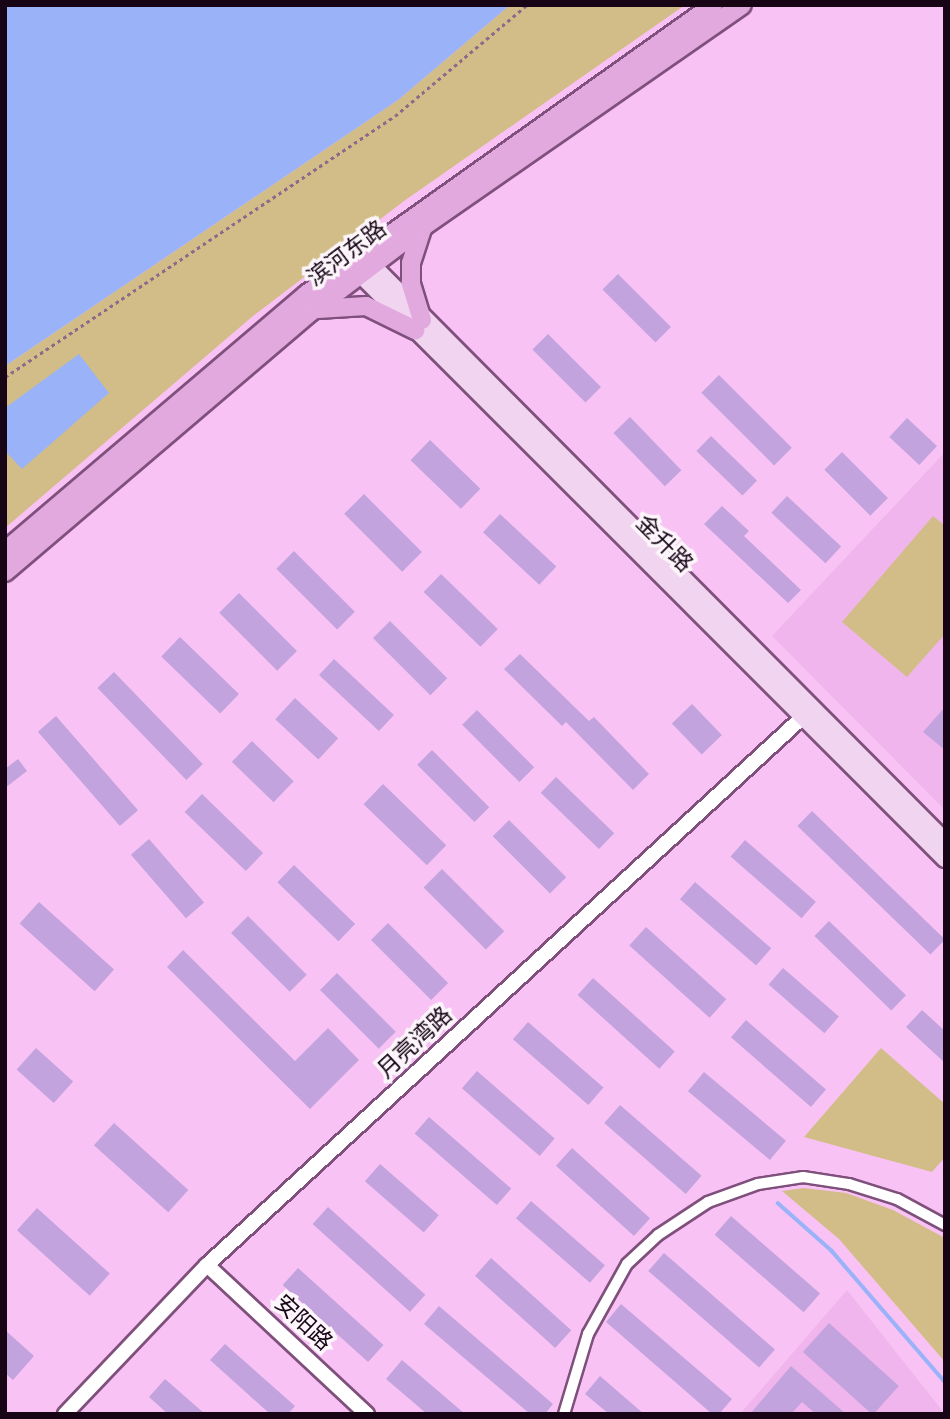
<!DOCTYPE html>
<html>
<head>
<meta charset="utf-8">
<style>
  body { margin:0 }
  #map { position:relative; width:950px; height:1419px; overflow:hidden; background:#f8c3f4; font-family:"Source Sans 3","Noto Sans SC",sans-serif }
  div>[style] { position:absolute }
  .built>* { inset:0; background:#f0b5ec }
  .green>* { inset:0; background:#d2bd88 }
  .water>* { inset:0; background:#99b2f8 }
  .stream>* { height:3.5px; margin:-1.75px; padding:0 1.75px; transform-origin:1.75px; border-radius:1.75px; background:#99b2f8 }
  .building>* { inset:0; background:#c3a3de; transform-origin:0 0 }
  .path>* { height:2.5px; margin-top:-1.25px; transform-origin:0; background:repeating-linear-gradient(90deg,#8d698a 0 3.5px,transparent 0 7px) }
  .roads { filter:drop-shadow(2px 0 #7f507c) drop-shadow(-2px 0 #7f507c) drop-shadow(0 2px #7f507c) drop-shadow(0 -2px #7f507c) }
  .minor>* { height:10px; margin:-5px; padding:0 5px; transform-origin:5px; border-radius:5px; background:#fff }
  .tertiary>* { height:14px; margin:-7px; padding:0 7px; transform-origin:7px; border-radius:7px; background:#fff }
  .secondary>* { height:16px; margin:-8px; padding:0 8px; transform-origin:8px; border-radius:8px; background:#f1d4ef }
  .primary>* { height:18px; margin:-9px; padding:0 9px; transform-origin:9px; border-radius:9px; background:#e2a9df }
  span { translate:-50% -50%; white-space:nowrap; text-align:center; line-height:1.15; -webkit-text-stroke:7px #fcf6fb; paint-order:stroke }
  .street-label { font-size:23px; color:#170516 }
  .frame { position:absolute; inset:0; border:7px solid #170516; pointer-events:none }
</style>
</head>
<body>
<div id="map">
  <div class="built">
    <i style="clip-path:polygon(945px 452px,945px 810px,772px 636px)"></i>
    <i style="clip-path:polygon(847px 1290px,945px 1414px,740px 1414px)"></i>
  </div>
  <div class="green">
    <i style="clip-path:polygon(510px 5px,685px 5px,404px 201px,253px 316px,5px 528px,5px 366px,398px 100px)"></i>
    <i style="clip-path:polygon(933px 516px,945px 526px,945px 634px,907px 677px,842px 622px)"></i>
    <i style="clip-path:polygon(881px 1048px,945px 1104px,945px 1157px,932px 1172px,804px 1137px)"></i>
    <i style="clip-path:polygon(804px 1188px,846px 1193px,893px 1210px,945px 1238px,945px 1362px,839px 1239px,782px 1191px)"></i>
  </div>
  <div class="water">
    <i style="clip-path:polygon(5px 5px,510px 5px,398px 100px,5px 366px)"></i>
    <i style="clip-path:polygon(79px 354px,109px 393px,22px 469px,5px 451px,5px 408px)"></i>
  </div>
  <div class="stream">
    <i style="left:778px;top:1203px;width:72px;rotate:41.6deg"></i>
    <i style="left:832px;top:1251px;width:173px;rotate:49.2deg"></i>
  </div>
  <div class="building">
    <i style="left:618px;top:274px;width:75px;height:22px;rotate:45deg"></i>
    <i style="left:548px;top:334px;width:75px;height:22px;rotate:45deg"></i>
    <i style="left:719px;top:375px;width:103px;height:25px;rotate:45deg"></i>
    <i style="left:630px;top:417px;width:74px;height:23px;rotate:46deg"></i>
    <i style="left:907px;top:418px;width:41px;height:26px;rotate:43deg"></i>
    <i style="left:711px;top:436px;width:64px;height:21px;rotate:44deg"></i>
    <i style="left:430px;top:440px;width:70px;height:28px;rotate:44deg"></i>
    <i style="left:842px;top:452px;width:65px;height:25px;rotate:45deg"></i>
    <i style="left:364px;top:494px;width:82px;height:28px;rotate:45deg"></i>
    <i style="left:787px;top:496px;width:74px;height:23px;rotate:43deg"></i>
    <i style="clip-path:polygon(722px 506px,749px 531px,744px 536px,801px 590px,788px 603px,704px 524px)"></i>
    <i style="left:500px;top:514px;width:77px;height:25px;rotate:43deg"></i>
    <i style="left:294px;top:551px;width:86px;height:25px;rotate:45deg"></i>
    <i style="left:441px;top:574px;width:79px;height:25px;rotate:44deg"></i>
    <i style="left:239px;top:593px;width:82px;height:28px;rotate:45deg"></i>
    <i style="left:390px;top:621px;width:81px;height:24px;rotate:45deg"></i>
    <i style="left:180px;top:637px;width:82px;height:27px;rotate:44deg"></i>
    <i style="clip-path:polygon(520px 654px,589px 721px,594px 717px,649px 774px,633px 790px,566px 722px,562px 726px,504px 669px)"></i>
    <i style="left:334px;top:659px;width:82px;height:22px;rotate:43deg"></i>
    <i style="left:114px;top:672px;width:128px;height:23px;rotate:46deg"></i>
    <i style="left:295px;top:698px;width:59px;height:29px;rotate:43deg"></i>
    <i style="left:692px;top:704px;width:43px;height:28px;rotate:46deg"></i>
    <i style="clip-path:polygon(945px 707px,945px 750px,923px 732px)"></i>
    <i style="left:477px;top:710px;width:81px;height:21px;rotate:45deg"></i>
    <i style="left:56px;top:716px;width:125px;height:24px;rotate:49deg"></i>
    <i style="left:252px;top:741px;width:58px;height:29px;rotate:44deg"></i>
    <i style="left:432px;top:750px;width:81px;height:21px;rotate:45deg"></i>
    <i style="clip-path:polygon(18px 759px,27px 771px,5px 788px,5px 769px)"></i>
    <i style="left:556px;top:777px;width:81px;height:22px;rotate:44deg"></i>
    <i style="left:383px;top:784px;width:88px;height:28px;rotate:44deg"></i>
    <i style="left:202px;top:794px;width:85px;height:25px;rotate:44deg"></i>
    <i style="left:812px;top:811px;width:185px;height:21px;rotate:44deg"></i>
    <i style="left:509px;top:820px;width:81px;height:23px;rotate:45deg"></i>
    <i style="left:149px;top:839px;width:84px;height:24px;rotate:49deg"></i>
    <i style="left:745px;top:840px;width:94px;height:22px;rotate:41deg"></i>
    <i style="left:294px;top:865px;width:85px;height:24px;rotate:44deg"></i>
    <i style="left:442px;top:869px;width:88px;height:26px;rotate:45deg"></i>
    <i style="left:695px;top:882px;width:101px;height:23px;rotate:41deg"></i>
    <i style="left:39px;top:902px;width:101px;height:29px;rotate:42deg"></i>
    <i style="left:248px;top:916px;width:83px;height:24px;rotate:45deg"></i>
    <i style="left:829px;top:921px;width:107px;height:21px;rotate:44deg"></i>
    <i style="left:388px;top:923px;width:85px;height:24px;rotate:45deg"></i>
    <i style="left:646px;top:927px;width:108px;height:25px;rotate:42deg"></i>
    <i style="clip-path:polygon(183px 950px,295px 1061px,328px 1028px,359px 1060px,310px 1109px,167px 967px)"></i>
    <i style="left:783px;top:968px;width:74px;height:22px;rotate:41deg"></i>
    <i style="left:337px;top:973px;width:83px;height:24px;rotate:45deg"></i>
    <i style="left:593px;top:978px;width:110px;height:23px;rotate:42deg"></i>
    <i style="clip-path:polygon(922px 1010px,945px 1031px,945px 1063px,906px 1027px)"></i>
    <i style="left:746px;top:1020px;width:106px;height:23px;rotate:41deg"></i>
    <i style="left:528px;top:1022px;width:100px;height:23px;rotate:41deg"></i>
    <i style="left:36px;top:1048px;width:50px;height:29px;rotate:42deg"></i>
    <i style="left:477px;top:1071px;width:103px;height:23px;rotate:41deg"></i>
    <i style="left:704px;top:1072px;width:107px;height:25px;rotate:40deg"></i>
    <i style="left:620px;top:1105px;width:108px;height:24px;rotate:41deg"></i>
    <i style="left:429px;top:1117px;width:109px;height:22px;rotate:41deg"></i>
    <i style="left:114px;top:1123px;width:100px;height:30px;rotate:42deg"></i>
    <i style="left:572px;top:1148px;width:105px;height:24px;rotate:42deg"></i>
    <i style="left:380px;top:1164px;width:78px;height:23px;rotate:41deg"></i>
    <i style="left:531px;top:1201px;width:98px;height:23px;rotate:41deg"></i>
    <i style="left:328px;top:1207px;width:131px;height:23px;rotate:42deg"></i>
    <i style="left:37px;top:1208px;width:98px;height:30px;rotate:42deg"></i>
    <i style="left:731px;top:1216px;width:118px;height:25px;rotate:41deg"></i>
    <i style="left:664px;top:1253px;width:147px;height:24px;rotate:41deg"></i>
    <i style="left:491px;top:1258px;width:108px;height:24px;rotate:42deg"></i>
    <i style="left:298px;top:1268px;width:115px;height:23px;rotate:42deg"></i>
    <i style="clip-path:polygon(621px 1304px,732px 1399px,719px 1414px,712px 1414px,606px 1322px)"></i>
    <i style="clip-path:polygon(439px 1306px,553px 1404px,545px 1414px,530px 1414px,424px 1324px)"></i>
    <i style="left:829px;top:1323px;width:94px;height:39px;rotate:42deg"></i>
    <i style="clip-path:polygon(5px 1330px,34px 1356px,13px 1380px,5px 1373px)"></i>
    <i style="clip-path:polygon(225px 1344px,295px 1406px,288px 1414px,270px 1414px,210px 1360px)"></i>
    <i style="clip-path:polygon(402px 1360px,465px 1414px,427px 1414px,386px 1379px)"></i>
    <i style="clip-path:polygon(791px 1366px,846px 1414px,816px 1414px,802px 1402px,791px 1414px,750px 1414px)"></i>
    <i style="clip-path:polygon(600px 1376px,644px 1414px,609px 1414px,585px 1394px)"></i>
    <i style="clip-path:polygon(165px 1379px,205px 1414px,168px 1414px,149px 1397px)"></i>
  </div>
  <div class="path">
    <i style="left:5px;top:377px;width:469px;rotate:-33.8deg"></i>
    <i style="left:395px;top:116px;width:172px;rotate:-40.1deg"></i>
  </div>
  <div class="roads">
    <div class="minor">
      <i style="left:564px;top:1414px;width:84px;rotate:-73.3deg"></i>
      <i style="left:588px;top:1334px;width:80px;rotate:-60.9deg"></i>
      <i style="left:627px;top:1264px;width:42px;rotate:-43.1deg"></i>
      <i style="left:658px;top:1235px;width:60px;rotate:-33.4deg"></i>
      <i style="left:708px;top:1202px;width:53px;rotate:-19.8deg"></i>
      <i style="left:758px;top:1184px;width:46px;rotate:-8.8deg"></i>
      <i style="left:803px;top:1177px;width:47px;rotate:8.7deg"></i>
      <i style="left:849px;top:1184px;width:50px;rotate:17.4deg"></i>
      <i style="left:897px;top:1199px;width:55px;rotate:28.4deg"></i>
    </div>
    <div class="tertiary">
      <i style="left:207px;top:1265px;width:219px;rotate:43deg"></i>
      <i style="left:65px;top:1414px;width:206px;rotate:-46.4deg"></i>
      <i style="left:207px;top:1265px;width:812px;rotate:-42.61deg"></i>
    </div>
    <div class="secondary">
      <i style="left:364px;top:257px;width:824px;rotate:45.15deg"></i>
      <i style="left:351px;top:265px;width:840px;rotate:45deg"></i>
    </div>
    <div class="primary">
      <i style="left:318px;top:309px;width:48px;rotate:-3.6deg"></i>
      <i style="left:366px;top:306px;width:55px;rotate:26.1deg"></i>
      <i style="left:422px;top:320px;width:39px;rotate:-107deg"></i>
      <i style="left:411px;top:283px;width:20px;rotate:-90deg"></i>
      <i style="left:411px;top:263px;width:36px;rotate:-72deg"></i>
      <i style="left:5px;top:551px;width:397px;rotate:-40.4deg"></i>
      <i style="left:307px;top:294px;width:498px;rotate:-35.4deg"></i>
      <i style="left:5px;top:572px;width:403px;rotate:-40.4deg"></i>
      <i style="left:312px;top:311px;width:141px;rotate:-37.2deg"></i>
      <i style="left:424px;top:226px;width:387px;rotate:-34.8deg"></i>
    </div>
  </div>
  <div class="street-label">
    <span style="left:347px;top:254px;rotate:-37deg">滨河东路</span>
    <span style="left:664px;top:544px;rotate:45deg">金升路</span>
    <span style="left:415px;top:1043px;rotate:-43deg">月亮湾路</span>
    <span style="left:303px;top:1323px;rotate:43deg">安阳路</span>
  </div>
  <div class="frame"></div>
</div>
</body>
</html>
